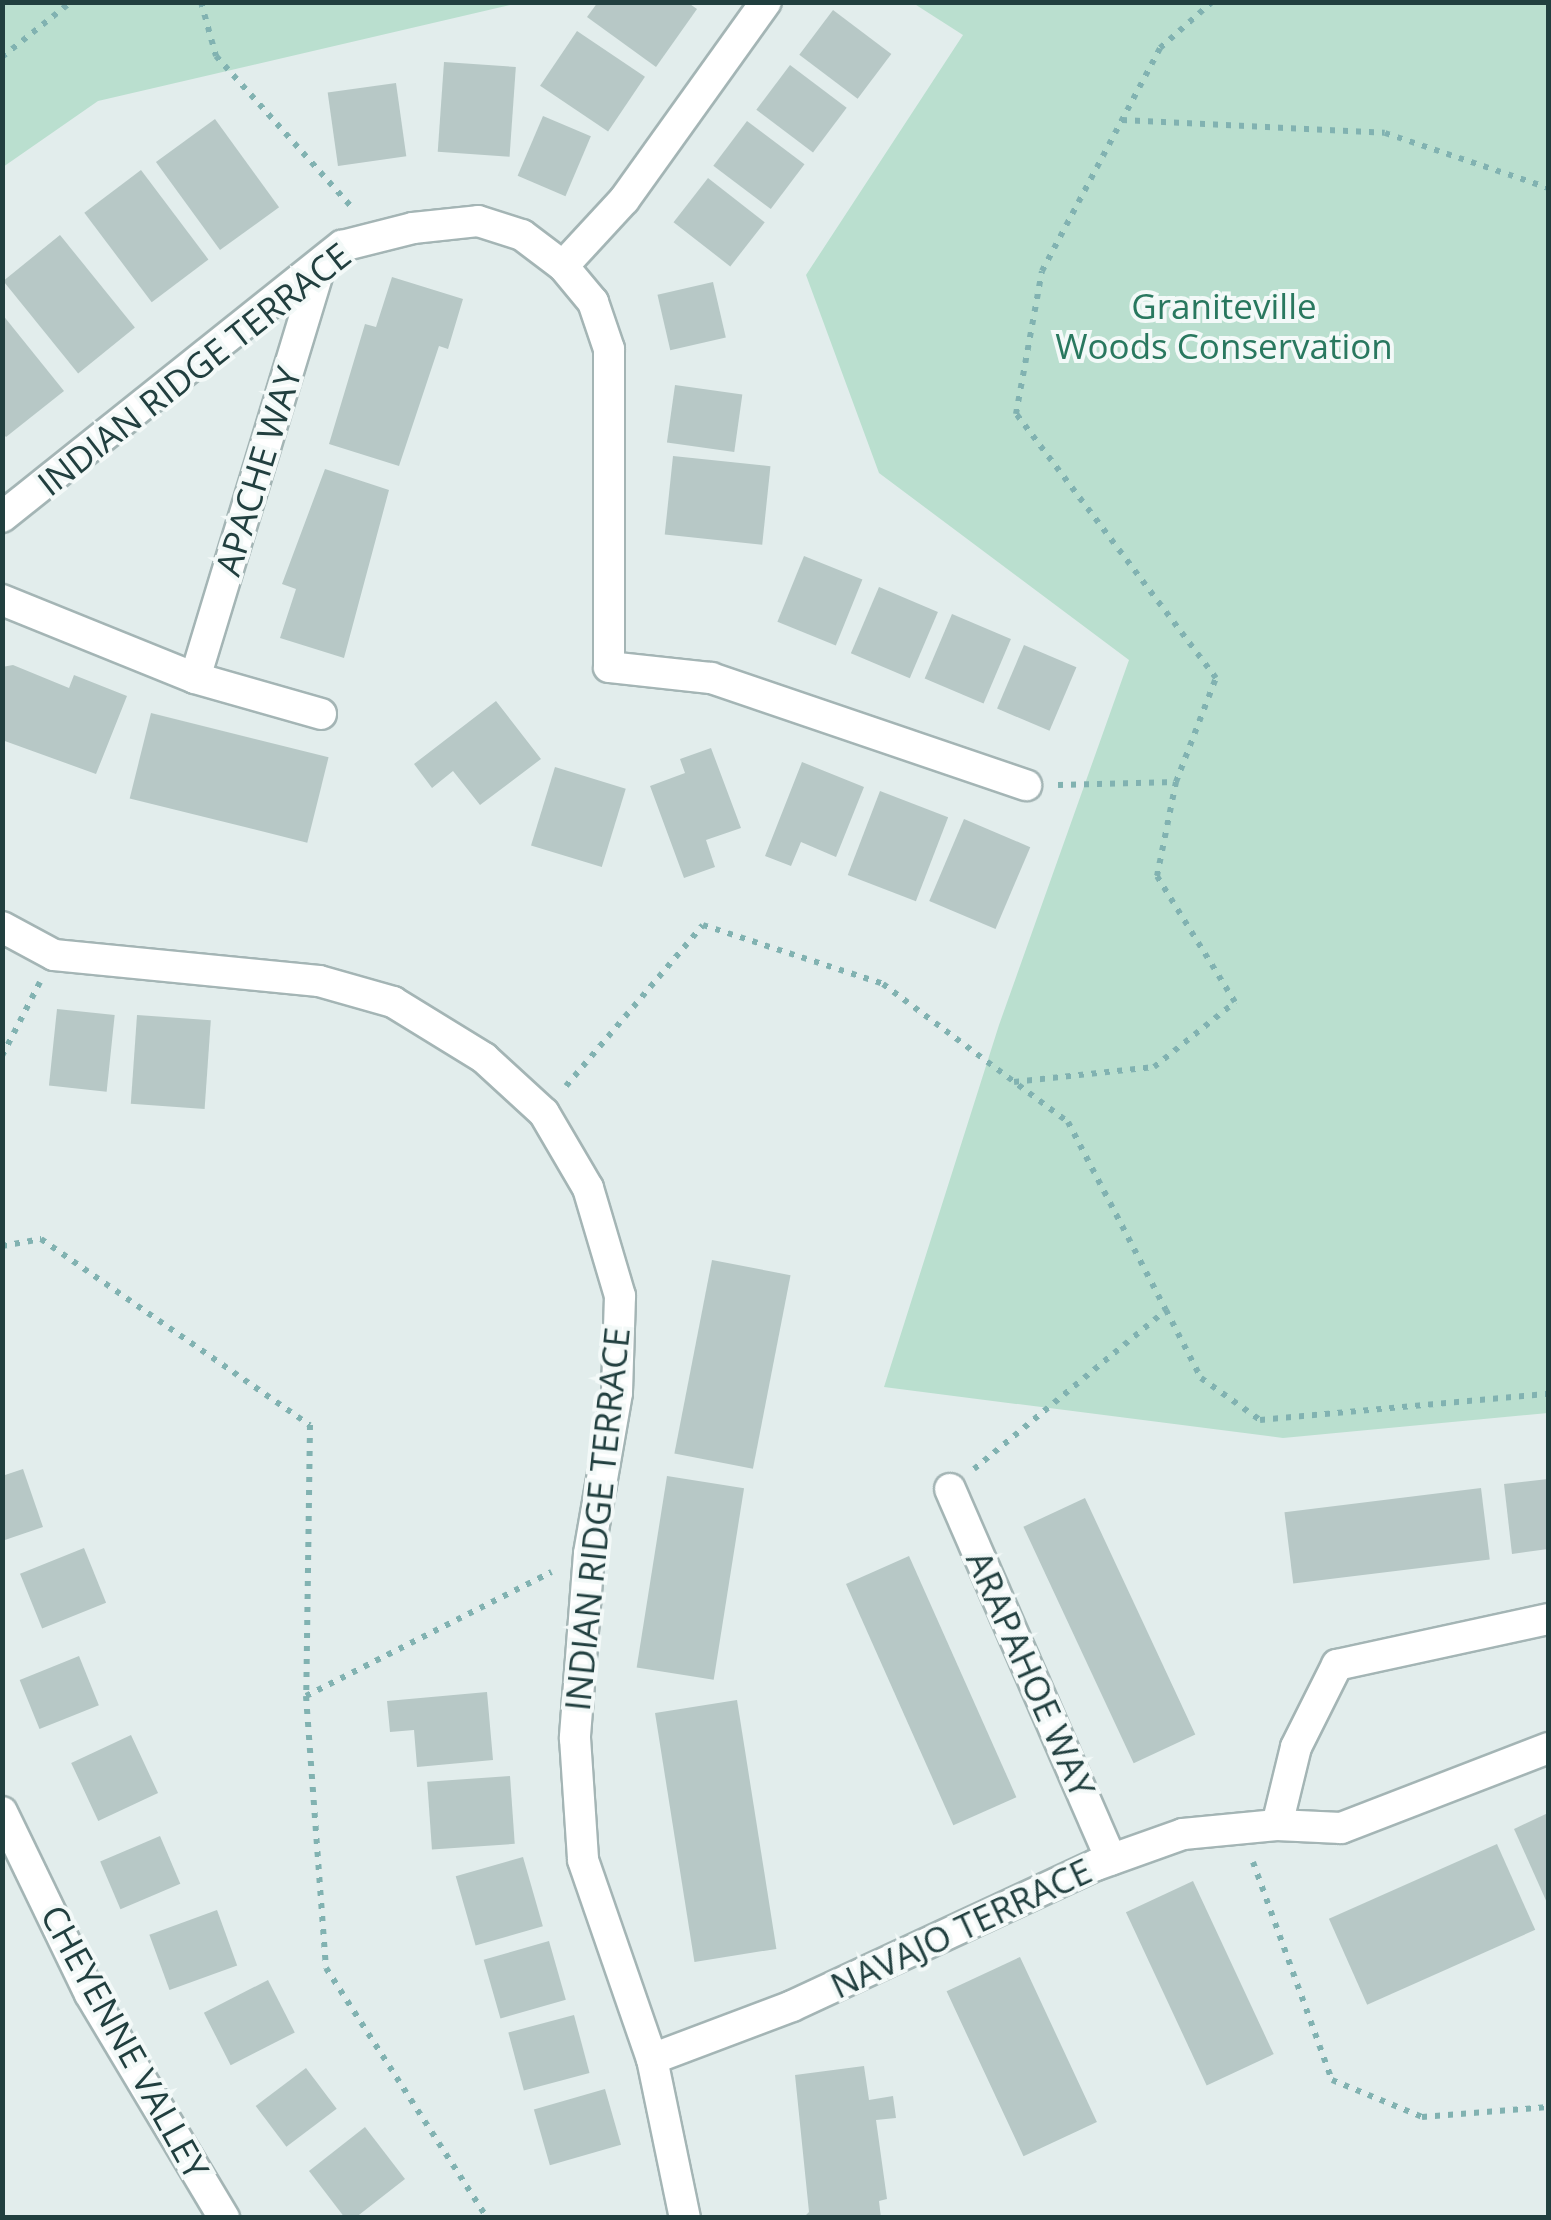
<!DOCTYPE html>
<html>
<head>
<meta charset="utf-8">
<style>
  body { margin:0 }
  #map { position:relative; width:1551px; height:2220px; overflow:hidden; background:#e2edec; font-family:"Open Sans",sans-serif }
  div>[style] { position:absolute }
  .green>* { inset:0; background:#badfcf }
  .building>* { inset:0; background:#b7c8c6; transform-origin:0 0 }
  .path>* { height:6px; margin-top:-3px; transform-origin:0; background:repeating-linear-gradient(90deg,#81b2b1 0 5px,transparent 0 13px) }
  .roads { filter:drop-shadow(2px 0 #a4b5b5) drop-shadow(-2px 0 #a4b5b5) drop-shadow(0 2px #a4b5b5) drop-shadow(0 -2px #a4b5b5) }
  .minor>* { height:30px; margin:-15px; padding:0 15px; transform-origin:15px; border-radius:15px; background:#fff }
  span { translate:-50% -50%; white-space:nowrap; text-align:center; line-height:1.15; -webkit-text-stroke:8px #f3f9f8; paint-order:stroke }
  .park-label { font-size:35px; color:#29785f }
  .street-label { font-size:35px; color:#213f3f }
  .frame { position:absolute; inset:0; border:5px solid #213f3f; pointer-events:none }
</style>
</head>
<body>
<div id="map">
  <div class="green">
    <i style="clip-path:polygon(3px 2px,519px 2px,519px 3px,98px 101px,3px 167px)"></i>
    <i style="clip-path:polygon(913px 3px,1548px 3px,1548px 1413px,1283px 1438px,884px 1387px,999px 1025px,1129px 660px,879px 473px,806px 275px,963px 35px)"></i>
  </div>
  <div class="building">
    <i style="clip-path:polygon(598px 2px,687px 2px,697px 9px,656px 67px,587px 17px)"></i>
    <i style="left:833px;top:10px;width:73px;height:56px;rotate:37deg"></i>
    <i style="left:577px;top:31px;width:82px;height:66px;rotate:34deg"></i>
    <i style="left:444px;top:62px;width:72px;height:90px;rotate:4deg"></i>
    <i style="left:790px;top:65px;width:71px;height:56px;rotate:37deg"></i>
    <i style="left:396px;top:83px;width:74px;height:69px;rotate:82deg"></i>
    <i style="left:543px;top:116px;width:52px;height:65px;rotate:23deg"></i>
    <i style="left:215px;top:119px;width:109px;height:73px;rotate:54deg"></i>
    <i style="left:747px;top:121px;width:72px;height:56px;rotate:37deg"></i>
    <i style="left:141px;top:170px;width:112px;height:71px;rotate:53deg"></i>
    <i style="left:708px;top:178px;width:72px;height:56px;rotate:38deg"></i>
    <i style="left:60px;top:235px;width:119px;height:73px;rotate:51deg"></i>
    <i style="clip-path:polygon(392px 277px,463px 299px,448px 349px,439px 346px,399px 466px,329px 444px,365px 324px,376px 327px)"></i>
    <i style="left:713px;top:282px;width:57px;height:57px;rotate:77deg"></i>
    <i style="clip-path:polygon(2px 314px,64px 391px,6px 437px,2px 433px)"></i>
    <i style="left:675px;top:385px;width:68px;height:58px;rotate:8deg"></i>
    <i style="left:673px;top:456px;width:98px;height:79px;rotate:6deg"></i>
    <i style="clip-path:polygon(325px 469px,389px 490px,344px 658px,280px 638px,296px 589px,282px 584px)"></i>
    <i style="left:804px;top:556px;width:63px;height:71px;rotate:22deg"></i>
    <i style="left:879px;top:587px;width:64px;height:72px;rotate:23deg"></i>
    <i style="left:952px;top:614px;width:64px;height:70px;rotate:23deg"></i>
    <i style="left:1024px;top:645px;width:57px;height:69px;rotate:23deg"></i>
    <i style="clip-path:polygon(13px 665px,69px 688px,74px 675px,127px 696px,96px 774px,2px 740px,2px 667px)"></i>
    <i style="clip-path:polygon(496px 701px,541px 759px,480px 805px,453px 771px,432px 788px,414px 764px)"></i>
    <i style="left:151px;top:713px;width:183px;height:88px;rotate:14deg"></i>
    <i style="clip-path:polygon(711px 748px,741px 828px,706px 840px,715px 867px,684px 878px,650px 786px,685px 773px,680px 759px)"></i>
    <i style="clip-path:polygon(802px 762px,864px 787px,836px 857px,801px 842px,791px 866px,765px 856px)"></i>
    <i style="left:555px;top:767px;width:74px;height:82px;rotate:17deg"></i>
    <i style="left:880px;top:791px;width:73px;height:90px;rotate:21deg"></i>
    <i style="left:964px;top:819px;width:72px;height:89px;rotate:23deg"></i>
    <i style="left:57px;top:1009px;width:58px;height:77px;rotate:6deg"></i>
    <i style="left:137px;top:1015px;width:74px;height:89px;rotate:4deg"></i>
    <i style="left:712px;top:1260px;width:80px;height:197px;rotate:11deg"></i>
    <i style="clip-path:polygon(23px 1469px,43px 1527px,2px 1541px,2px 1476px)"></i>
    <i style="left:667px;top:1476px;width:78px;height:194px;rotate:9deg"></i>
    <i style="clip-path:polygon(1548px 1479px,1548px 1549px,1512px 1554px,1504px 1484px)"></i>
    <i style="left:1481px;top:1488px;width:72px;height:198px;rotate:83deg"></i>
    <i style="left:1085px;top:1498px;width:261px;height:68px;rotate:65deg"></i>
    <i style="left:84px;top:1548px;width:59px;height:69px;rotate:68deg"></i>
    <i style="left:909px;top:1556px;width:264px;height:69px;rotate:66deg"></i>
    <i style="left:79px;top:1656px;width:53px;height:64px;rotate:68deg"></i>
    <i style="clip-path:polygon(487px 1692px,493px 1760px,417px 1767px,414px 1730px,390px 1732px,387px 1701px)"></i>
    <i style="left:737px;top:1700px;width:252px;height:83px;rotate:81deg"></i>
    <i style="left:131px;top:1735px;width:64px;height:66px;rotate:65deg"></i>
    <i style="left:510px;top:1776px;width:68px;height:83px;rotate:86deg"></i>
    <i style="clip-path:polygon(1548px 1813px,1548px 1905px,1514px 1829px)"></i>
    <i style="left:160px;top:1836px;width:52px;height:65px;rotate:67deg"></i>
    <i style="left:1497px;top:1844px;width:94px;height:184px;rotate:66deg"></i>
    <i style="left:523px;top:1857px;width:72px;height:70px;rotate:74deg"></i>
    <i style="left:1193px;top:1881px;width:191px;height:74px;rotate:65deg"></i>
    <i style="left:217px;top:1910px;width:59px;height:72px;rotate:70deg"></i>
    <i style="left:549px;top:1941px;width:61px;height:68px;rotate:74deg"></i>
    <i style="left:1020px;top:1957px;width:182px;height:81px;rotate:65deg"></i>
    <i style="left:268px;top:1980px;width:59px;height:72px;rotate:63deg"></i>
    <i style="left:574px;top:2015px;width:60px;height:68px;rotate:75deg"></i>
    <i style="clip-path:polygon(864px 2066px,869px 2100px,893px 2096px,896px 2118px,876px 2120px,887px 2199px,879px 2201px,881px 2218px,803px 2218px,809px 2212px,795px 2075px)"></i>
    <i style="left:306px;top:2068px;width:51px;height:63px;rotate:53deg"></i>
    <i style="left:605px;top:2089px;width:58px;height:74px;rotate:74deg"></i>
    <i style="clip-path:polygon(365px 2127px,405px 2179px,355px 2218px,345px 2218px,309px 2171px)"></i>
  </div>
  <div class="path">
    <i style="left:201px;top:2px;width:56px;rotate:74.5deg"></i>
    <i style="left:216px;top:56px;width:207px;rotate:48.1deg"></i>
    <i style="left:2px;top:57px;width:88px;rotate:-38.6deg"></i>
    <i style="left:1122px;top:120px;width:263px;rotate:2.8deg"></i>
    <i style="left:1385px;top:133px;width:172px;rotate:18.6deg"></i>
    <i style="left:1058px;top:785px;width:118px;rotate:-1.5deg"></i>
    <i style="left:2px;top:1056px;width:83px;rotate:-62.8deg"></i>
    <i style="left:1014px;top:1082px;width:141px;rotate:-6.1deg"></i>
    <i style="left:1154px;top:1067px;width:104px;rotate:-38.7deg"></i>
    <i style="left:1235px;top:1002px;width:148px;rotate:-121.8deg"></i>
    <i style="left:1157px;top:876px;width:96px;rotate:-78.6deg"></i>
    <i style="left:1176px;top:782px;width:111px;rotate:-69deg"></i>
    <i style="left:1216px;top:678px;width:331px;rotate:-127.1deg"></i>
    <i style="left:1016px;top:414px;width:145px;rotate:-79.7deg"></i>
    <i style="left:1042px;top:271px;width:252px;rotate:-62.1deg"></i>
    <i style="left:1160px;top:48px;width:69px;rotate:-41.5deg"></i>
    <i style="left:566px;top:1086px;width:211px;rotate:-49.6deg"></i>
    <i style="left:703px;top:925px;width:189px;rotate:18.1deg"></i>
    <i style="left:883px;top:984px;width:231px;rotate:36.7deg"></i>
    <i style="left:1068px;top:1122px;width:212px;rotate:62.5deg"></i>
    <i style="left:2px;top:1246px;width:40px;rotate:-10deg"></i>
    <i style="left:41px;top:1239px;width:327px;rotate:34.7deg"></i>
    <i style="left:310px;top:1425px;width:271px;rotate:90.8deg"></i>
    <i style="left:306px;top:1696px;width:273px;rotate:85.8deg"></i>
    <i style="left:326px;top:1968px;width:297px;rotate:57.2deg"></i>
    <i style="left:974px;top:1469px;width:249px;rotate:-39.6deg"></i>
    <i style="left:1166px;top:1310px;width:76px;rotate:62.8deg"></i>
    <i style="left:1201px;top:1378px;width:72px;rotate:35.4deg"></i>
    <i style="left:1260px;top:1420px;width:289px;rotate:-5.2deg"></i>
    <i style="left:306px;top:1696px;width:275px;rotate:-26.8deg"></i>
    <i style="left:1253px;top:1862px;width:232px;rotate:70.1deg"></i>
    <i style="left:1332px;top:2080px;width:97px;rotate:22.3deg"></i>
    <i style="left:1422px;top:2117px;width:126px;rotate:-4.5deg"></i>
  </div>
  <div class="roads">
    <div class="minor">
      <i style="left:563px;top:266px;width:90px;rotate:-47.3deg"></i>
      <i style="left:624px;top:200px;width:244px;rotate:-54.4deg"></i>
      <i style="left:2px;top:517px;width:435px;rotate:-38.6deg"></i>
      <i style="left:342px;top:246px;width:73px;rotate:-14.2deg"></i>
      <i style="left:413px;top:228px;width:65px;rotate:-6.1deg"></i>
      <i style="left:478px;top:221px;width:46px;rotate:17.7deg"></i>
      <i style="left:522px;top:235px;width:51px;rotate:37.1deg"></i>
      <i style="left:563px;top:266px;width:47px;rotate:50.2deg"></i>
      <i style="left:593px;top:302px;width:50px;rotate:71.2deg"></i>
      <i style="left:609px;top:349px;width:318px;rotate:90deg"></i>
      <i style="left:609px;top:667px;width:103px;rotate:6.2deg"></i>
      <i style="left:711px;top:678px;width:333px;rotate:18.8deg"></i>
      <i style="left:2px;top:600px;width:208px;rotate:22deg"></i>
      <i style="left:195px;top:678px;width:131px;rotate:15.9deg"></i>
      <i style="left:195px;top:678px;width:433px;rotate:-73.1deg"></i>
      <i style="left:2px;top:927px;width:59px;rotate:28.3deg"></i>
      <i style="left:54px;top:955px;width:266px;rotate:5.6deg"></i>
      <i style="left:319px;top:981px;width:77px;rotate:15.8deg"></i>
      <i style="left:393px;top:1002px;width:107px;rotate:31.6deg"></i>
      <i style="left:484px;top:1058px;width:81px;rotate:42.5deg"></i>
      <i style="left:544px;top:1113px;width:87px;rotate:59.6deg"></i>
      <i style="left:588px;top:1188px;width:113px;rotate:73.5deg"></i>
      <i style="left:620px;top:1296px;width:97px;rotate:91.8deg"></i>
      <i style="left:617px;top:1393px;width:163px;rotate:99.9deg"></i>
      <i style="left:589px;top:1554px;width:185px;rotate:94.4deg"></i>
      <i style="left:575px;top:1738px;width:122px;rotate:86.2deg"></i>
      <i style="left:583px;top:1860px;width:211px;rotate:70.9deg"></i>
      <i style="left:652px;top:2059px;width:162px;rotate:78.3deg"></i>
      <i style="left:950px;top:1489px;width:404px;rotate:66.5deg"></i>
      <i style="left:2px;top:1812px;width:202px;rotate:64.2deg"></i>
      <i style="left:90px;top:1994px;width:261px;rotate:59.1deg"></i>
      <i style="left:1277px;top:1825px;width:80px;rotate:-76.3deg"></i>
      <i style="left:1296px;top:1747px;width:92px;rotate:-63.4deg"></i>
      <i style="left:1337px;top:1665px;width:216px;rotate:-12.3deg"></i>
      <i style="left:652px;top:2059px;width:150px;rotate:-20.7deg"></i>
      <i style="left:792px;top:2006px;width:335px;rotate:-24.9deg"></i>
      <i style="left:1096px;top:1865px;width:92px;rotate:-19.6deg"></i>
      <i style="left:1183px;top:1834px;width:94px;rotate:-5.5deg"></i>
      <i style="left:1277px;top:1825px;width:64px;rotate:2.7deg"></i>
      <i style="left:1341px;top:1828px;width:222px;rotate:-21.1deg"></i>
    </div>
  </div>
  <div class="park-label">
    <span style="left:1224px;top:326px">Graniteville<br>Woods Conservation</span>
  </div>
  <div class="street-label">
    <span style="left:194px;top:369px;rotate:-38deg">INDIAN RIDGE TERRACE</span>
    <span style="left:258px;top:471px;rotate:-73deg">APACHE WAY</span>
    <span style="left:597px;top:1519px;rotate:-84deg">INDIAN RIDGE TERRACE</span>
    <span style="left:1031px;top:1674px;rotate:66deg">ARAPAHOE WAY</span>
    <span style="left:961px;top:1928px;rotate:-25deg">NAVAJO TERRACE</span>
    <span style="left:125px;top:2042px;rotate:61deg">CHEYENNE VALLEY</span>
  </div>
  <div class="frame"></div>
</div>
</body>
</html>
